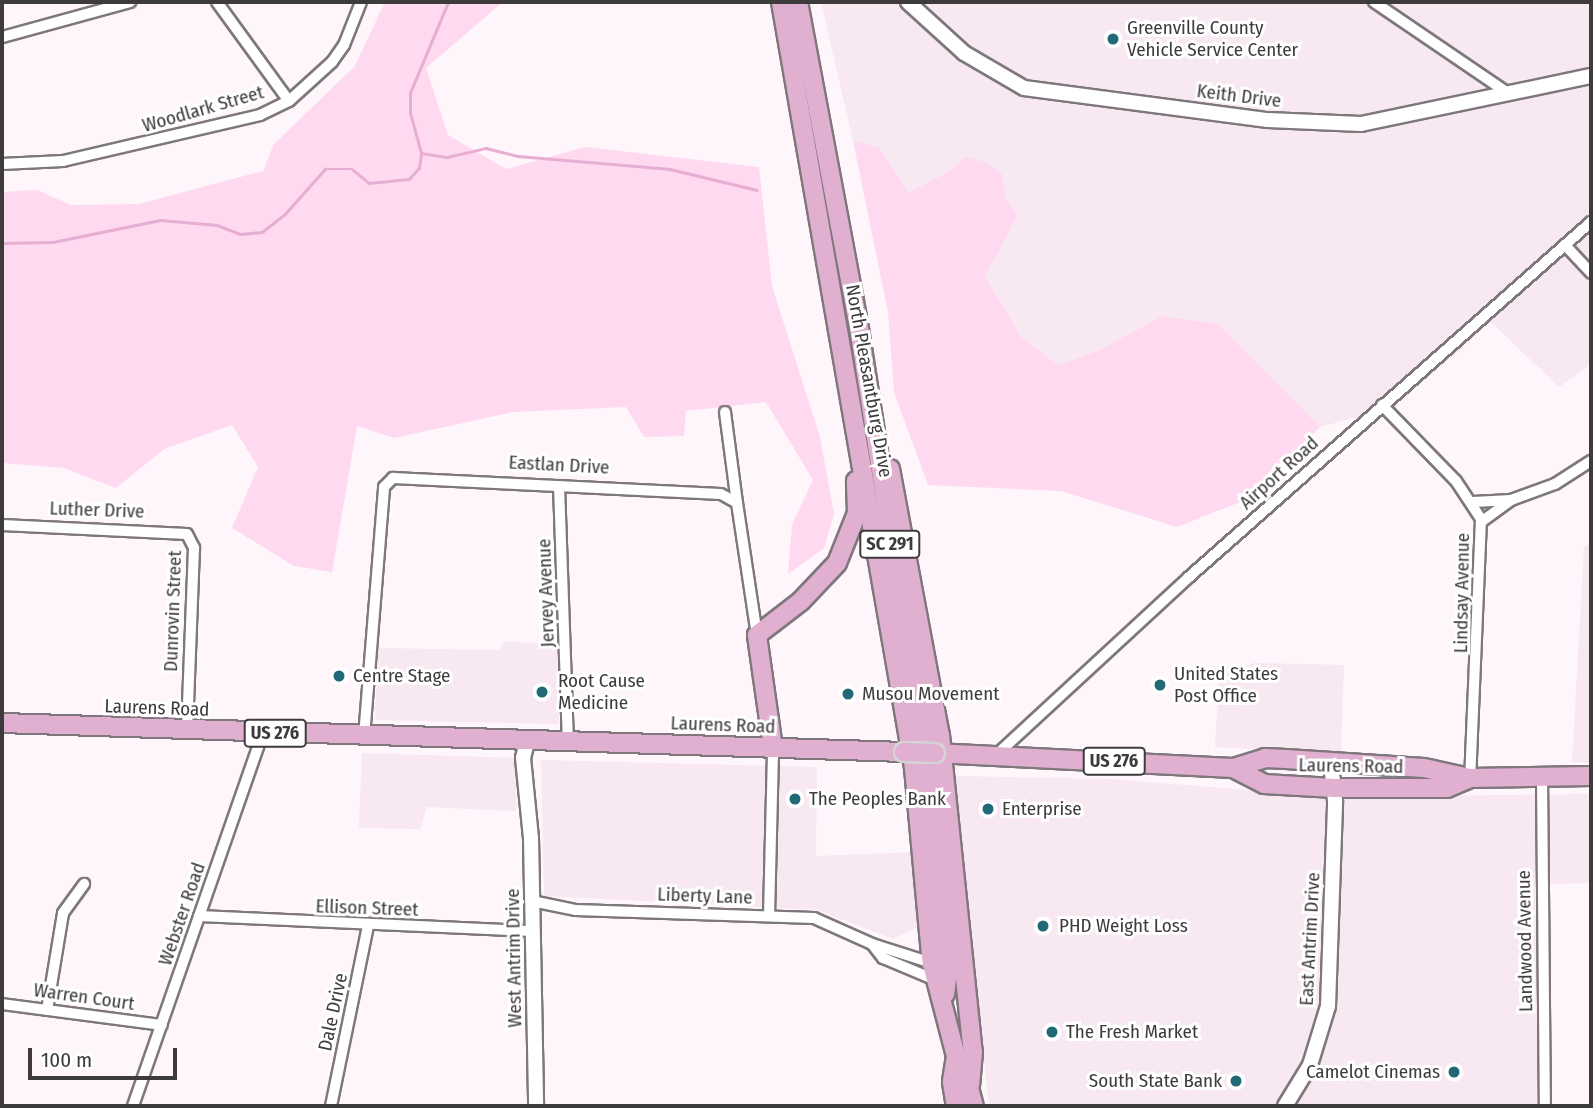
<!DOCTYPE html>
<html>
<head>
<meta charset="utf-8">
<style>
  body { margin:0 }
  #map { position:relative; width:1593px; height:1108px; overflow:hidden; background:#fef6fb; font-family:"Fira Sans Condensed",sans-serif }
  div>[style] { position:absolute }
  .built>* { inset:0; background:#f7e8f1 }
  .green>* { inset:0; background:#fed9f0 }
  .stream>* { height:2.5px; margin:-1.25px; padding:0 1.25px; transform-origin:1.25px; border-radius:1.25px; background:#e7aed3 }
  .roads { filter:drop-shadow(2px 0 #7e777b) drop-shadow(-2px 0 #7e777b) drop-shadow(0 2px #7e777b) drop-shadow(0 -2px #7e777b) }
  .minor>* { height:10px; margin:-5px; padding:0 5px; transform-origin:5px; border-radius:5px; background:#fff }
  .tertiary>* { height:14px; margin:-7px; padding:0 7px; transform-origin:7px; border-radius:7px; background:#fff }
  .primary>* { height:18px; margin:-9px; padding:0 9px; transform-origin:9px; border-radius:9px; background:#e1b0d1 }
  .bridges { filter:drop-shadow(2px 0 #d5d4d4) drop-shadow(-2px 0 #d5d4d4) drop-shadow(0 2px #d5d4d4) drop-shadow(0 -2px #d5d4d4) }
  .primary-bridge>* { height:18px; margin:-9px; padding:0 9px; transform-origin:9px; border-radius:9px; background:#e1b0d1 }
  .dots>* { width:19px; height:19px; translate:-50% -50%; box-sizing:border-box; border:4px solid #fff; border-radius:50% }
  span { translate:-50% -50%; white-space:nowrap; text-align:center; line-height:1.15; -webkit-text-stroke:6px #fff; paint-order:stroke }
  .shield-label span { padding:2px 5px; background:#fff; border:2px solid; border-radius:5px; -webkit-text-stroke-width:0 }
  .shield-label { font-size:18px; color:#3e3b3d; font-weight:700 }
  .poi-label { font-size:19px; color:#3e3b3d }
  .left { translate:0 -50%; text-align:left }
  .right { translate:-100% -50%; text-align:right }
  .street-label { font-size:19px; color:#3e3b3d }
  .frame { position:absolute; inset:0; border:4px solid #3e3b3d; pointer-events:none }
  .scale { position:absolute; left:28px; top:1048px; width:149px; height:32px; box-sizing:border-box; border:4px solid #3e3b3d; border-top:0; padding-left:9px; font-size:21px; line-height:24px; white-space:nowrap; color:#3e3b3d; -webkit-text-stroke:5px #fff; paint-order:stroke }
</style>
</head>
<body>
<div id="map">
  <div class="built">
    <i style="clip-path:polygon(821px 2px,1591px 2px,1591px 364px,1559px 387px,1491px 322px,1394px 407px,1320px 427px,1219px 324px,1162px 316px,1098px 351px,1058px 365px,1022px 338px,985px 275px,1018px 215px,1005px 197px,1002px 174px,965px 157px,948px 172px,909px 192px,879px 147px,853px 141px)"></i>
    <i style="clip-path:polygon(1591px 543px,1591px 763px,1572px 762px,1584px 547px)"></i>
    <i style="clip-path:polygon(504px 642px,557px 643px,559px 724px,375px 720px,378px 648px,499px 650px)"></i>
    <i style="clip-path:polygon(1254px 663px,1344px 665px,1341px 753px,1215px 747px,1219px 676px)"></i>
    <i style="clip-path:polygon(362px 753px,516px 758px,516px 811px,427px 807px,420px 829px,359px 828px)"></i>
    <i style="clip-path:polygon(541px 760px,817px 767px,816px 856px,916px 852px,918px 927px,893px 939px,817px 910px,544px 896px)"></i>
    <i style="clip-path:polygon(954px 776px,1112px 779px,1332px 797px,1591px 794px,1591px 883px,1541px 884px,1543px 1106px,989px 1106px)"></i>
  </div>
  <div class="green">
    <i style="clip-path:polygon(385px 2px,503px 2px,426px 68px,448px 135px,506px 169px,585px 147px,759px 167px,772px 286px,820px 437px,834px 514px,824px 548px,788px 574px,792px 525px,813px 480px,766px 402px,686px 411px,684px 436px,644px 437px,626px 407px,513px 412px,394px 438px,357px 426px,332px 572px,294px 566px,232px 528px,258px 467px,232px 425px,164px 449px,116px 488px,64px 468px,2px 463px,2px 192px,37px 190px,71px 205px,139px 204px,263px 171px,274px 144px,355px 66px)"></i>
    <i style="clip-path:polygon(853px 141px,879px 147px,909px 192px,948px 172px,965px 157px,984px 162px,1002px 174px,1005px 197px,1018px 215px,985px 276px,1022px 338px,1058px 365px,1098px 351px,1162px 316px,1219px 324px,1320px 427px,1243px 501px,1177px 527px,1061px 491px,928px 485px,894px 392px,888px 312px)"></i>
  </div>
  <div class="stream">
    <i style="left:421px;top:153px;width:41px;rotate:-105.4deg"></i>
    <i style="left:410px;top:113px;width:20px;rotate:-90deg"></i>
    <i style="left:410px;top:93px;width:99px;rotate:-67.3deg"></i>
    <i style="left:2px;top:243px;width:51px;rotate:-1.1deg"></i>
    <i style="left:53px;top:242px;width:109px;rotate:-11.6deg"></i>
    <i style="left:160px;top:220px;width:57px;rotate:5deg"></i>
    <i style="left:217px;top:225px;width:25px;rotate:21deg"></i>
    <i style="left:240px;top:234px;width:22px;rotate:-5deg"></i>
    <i style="left:262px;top:232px;width:28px;rotate:-38deg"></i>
    <i style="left:284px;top:215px;width:62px;rotate:-48.3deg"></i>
    <i style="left:325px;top:169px;width:27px"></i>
    <i style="left:352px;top:169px;width:22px;rotate:39deg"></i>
    <i style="left:369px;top:183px;width:40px;rotate:-5.7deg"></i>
    <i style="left:409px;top:179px;width:15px;rotate:-48deg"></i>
    <i style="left:419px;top:168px;width:15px;rotate:-82deg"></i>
    <i style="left:421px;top:153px;width:26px;rotate:9deg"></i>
    <i style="left:447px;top:157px;width:40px;rotate:-13deg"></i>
    <i style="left:486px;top:148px;width:33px;rotate:14deg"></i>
    <i style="left:518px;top:156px;width:153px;rotate:4.9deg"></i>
    <i style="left:670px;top:169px;width:89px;rotate:13.6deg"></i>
  </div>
  <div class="roads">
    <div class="minor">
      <i style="left:217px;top:2px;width:122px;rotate:54deg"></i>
      <i style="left:1374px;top:2px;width:162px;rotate:34.2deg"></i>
      <i style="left:2px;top:37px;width:133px;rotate:-15.3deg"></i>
      <i style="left:2px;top:164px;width:61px;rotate:-2.8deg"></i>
      <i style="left:63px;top:161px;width:202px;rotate:-13.1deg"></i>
      <i style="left:260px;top:115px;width:32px;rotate:-26deg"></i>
      <i style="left:289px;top:101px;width:58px;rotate:-42.2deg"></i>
      <i style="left:332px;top:62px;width:21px;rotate:-55deg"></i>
      <i style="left:344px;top:45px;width:46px;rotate:-68.4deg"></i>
      <i style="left:1565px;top:245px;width:38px;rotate:47deg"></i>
      <i style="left:1382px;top:405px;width:106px;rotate:45.8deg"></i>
      <i style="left:1456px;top:481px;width:45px;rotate:56.7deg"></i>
      <i style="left:1481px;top:519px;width:259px;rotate:92.4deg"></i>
      <i style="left:725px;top:412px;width:92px;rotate:82.5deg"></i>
      <i style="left:559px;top:486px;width:255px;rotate:88deg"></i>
      <i style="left:1473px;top:502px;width:38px;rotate:-3deg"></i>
      <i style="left:1481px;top:522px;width:37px;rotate:-36deg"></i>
      <i style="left:1511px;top:500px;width:47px;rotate:-20deg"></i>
      <i style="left:1555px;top:484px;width:43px;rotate:-32.6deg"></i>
      <i style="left:2px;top:525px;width:185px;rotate:2.8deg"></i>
      <i style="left:187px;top:534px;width:16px;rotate:63deg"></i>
      <i style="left:194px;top:548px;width:182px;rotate:92.2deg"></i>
      <i style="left:364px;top:737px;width:251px;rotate:-85.4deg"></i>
      <i style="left:384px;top:487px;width:13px;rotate:-45deg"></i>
      <i style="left:393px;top:478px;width:328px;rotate:2.8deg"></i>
      <i style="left:721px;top:494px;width:18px;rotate:29deg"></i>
      <i style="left:737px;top:503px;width:134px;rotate:81.4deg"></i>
      <i style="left:994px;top:757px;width:265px;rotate:-42.7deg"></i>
      <i style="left:1189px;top:577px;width:536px;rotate:-41.45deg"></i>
      <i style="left:1542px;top:775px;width:331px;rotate:89.5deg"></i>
      <i style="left:532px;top:901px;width:45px;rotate:11.6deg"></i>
      <i style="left:576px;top:910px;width:238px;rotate:1.9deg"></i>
      <i style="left:814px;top:918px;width:64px;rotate:24.1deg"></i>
      <i style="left:872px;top:944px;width:66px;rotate:17.6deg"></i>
      <i style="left:199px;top:916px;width:334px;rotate:2.6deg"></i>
      <i style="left:769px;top:916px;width:168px;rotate:-88.6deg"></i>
      <i style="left:872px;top:944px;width:18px;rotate:52deg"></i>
      <i style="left:883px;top:958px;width:60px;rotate:22.7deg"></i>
      <i style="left:2px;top:1004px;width:161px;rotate:7.5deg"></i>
      <i style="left:47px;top:1010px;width:98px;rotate:-80.6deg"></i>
      <i style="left:63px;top:913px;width:36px;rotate:-54deg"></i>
      <i style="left:133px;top:1106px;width:395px;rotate:-70.8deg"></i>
      <i style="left:331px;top:1106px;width:185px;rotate:-78.4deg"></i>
    </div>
    <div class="tertiary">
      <i style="left:908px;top:2px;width:76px;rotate:42.3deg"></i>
      <i style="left:964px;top:53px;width:69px;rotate:30.3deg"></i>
      <i style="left:1024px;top:88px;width:246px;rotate:7.5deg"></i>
      <i style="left:1268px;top:120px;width:93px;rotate:2.5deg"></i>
      <i style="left:1361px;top:124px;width:235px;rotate:-11.8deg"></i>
      <i style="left:527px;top:742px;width:16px;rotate:104deg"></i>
      <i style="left:523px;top:758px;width:80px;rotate:84.3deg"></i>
      <i style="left:531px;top:838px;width:268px;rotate:88.9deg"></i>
      <i style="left:1285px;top:1106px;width:48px;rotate:-58.6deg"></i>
      <i style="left:1310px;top:1065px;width:62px;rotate:-73deg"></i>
      <i style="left:1328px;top:1006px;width:205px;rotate:-88deg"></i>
      <i style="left:1335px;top:801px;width:37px;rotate:-96deg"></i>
    </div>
    <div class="primary">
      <i style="left:781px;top:2px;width:777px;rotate:80.15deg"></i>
      <i style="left:914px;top:768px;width:197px;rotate:84.8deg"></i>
      <i style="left:932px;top:964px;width:95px;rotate:75.4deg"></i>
      <i style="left:956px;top:1056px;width:26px;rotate:99deg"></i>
      <i style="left:952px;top:1082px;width:24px;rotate:81deg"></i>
      <i style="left:798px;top:2px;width:326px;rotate:79.4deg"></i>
      <i style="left:858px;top:322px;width:449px;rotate:81.2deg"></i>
      <i style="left:927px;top:766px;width:198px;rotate:83.6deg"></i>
      <i style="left:949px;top:963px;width:31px;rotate:97deg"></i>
      <i style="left:890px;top:469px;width:271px;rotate:79.4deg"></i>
      <i style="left:940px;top:735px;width:319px;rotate:84.1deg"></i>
      <i style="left:973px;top:1052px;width:32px;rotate:95deg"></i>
      <i style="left:2px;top:723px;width:902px;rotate:1.84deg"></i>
      <i style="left:773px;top:748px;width:114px;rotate:-98.1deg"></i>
      <i style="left:757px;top:635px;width:56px;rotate:-37.7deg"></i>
      <i style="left:801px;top:601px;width:52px;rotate:-46.5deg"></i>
      <i style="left:837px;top:563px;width:54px;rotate:-68.2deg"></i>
      <i style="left:857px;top:513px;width:32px;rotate:-92deg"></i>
      <i style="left:935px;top:753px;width:298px;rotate:2.9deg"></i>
      <i style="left:1233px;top:768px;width:34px;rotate:-17deg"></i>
      <i style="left:1265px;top:758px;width:21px;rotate:3deg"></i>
      <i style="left:1286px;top:759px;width:138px;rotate:3.7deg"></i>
      <i style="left:1424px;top:768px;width:47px;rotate:12.3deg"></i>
      <i style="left:1470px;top:778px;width:121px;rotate:-0.9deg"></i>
      <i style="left:1233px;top:768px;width:35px;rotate:27deg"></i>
      <i style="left:1264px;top:784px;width:70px;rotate:3.3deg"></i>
      <i style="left:1334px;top:788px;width:113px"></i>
      <i style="left:1447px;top:788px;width:25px;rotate:-23deg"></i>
      <i style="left:965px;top:1073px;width:34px;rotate:75deg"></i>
    </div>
  </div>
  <div class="bridges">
    <div class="primary-bridge">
      <i style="left:904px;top:752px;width:31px;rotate:2deg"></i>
    </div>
  </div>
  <div class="dots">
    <i style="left:1113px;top:39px;background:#226978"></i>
    <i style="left:339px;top:676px;background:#226978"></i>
    <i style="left:1160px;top:685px;background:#226978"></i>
    <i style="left:542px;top:692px;background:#226978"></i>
    <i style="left:848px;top:694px;background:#226978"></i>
    <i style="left:795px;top:799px;background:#226978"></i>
    <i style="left:988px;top:809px;background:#226978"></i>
    <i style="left:1043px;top:926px;background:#226978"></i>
    <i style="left:1052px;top:1032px;background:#226978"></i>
    <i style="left:1454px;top:1072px;background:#226978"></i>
    <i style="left:1236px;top:1081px;background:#226978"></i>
  </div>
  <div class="shield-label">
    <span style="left:890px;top:544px">SC 291</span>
    <span style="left:275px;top:733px">US 276</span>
    <span style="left:1114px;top:761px">US 276</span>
  </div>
  <div class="poi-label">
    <span class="left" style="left:1127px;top:39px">Greenville County<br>Vehicle Service Center</span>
    <span class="left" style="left:1174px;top:685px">United States<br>Post Office</span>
    <span class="left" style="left:353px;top:676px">Centre Stage</span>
    <span class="left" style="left:558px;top:692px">Root Cause<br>Medicine</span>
    <span class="left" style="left:862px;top:694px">Musou Movement</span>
    <span class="left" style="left:809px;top:799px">The Peoples Bank</span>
    <span class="left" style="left:1002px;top:809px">Enterprise</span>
    <span class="left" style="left:1059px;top:926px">PHD Weight Loss</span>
    <span class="left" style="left:1066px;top:1032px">The Fresh Market</span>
    <span class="right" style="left:1440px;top:1072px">Camelot Cinemas</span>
    <span class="right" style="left:1222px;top:1081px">South State Bank</span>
  </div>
  <div class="street-label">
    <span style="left:1239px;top:96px;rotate:7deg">Keith Drive</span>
    <span style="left:203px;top:109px;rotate:-16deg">Woodlark Street</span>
    <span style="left:869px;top:381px;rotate:80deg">North Pleasantburg Drive</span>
    <span style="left:559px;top:465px;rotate:3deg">Eastlan Drive</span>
    <span style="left:1279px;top:473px;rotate:-42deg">Airport Road</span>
    <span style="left:97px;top:510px;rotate:2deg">Luther Drive</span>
    <span style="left:546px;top:593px;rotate:-92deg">Jervey Avenue</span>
    <span style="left:1462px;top:593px;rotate:-89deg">Lindsay Avenue</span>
    <span style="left:173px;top:611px;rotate:-88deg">Dunrovin Street</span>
    <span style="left:157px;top:708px;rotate:2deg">Laurens Road</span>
    <span style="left:723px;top:725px;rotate:2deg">Laurens Road</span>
    <span style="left:1351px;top:766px;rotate:1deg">Laurens Road</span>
    <span style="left:705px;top:896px;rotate:2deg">Liberty Lane</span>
    <span style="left:367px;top:908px;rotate:2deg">Ellison Street</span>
    <span style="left:182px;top:914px;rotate:-71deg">Webster Road</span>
    <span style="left:1310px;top:939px;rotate:-87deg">East Antrim Drive</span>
    <span style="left:1525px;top:941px;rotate:-91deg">Landwood Avenue</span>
    <span style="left:514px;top:958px;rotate:-91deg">West Antrim Drive</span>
    <span style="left:84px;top:997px;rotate:8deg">Warren Court</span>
    <span style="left:333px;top:1012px;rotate:-78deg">Dale Drive</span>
  </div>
  <div class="frame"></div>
  <div class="scale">100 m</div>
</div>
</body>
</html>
